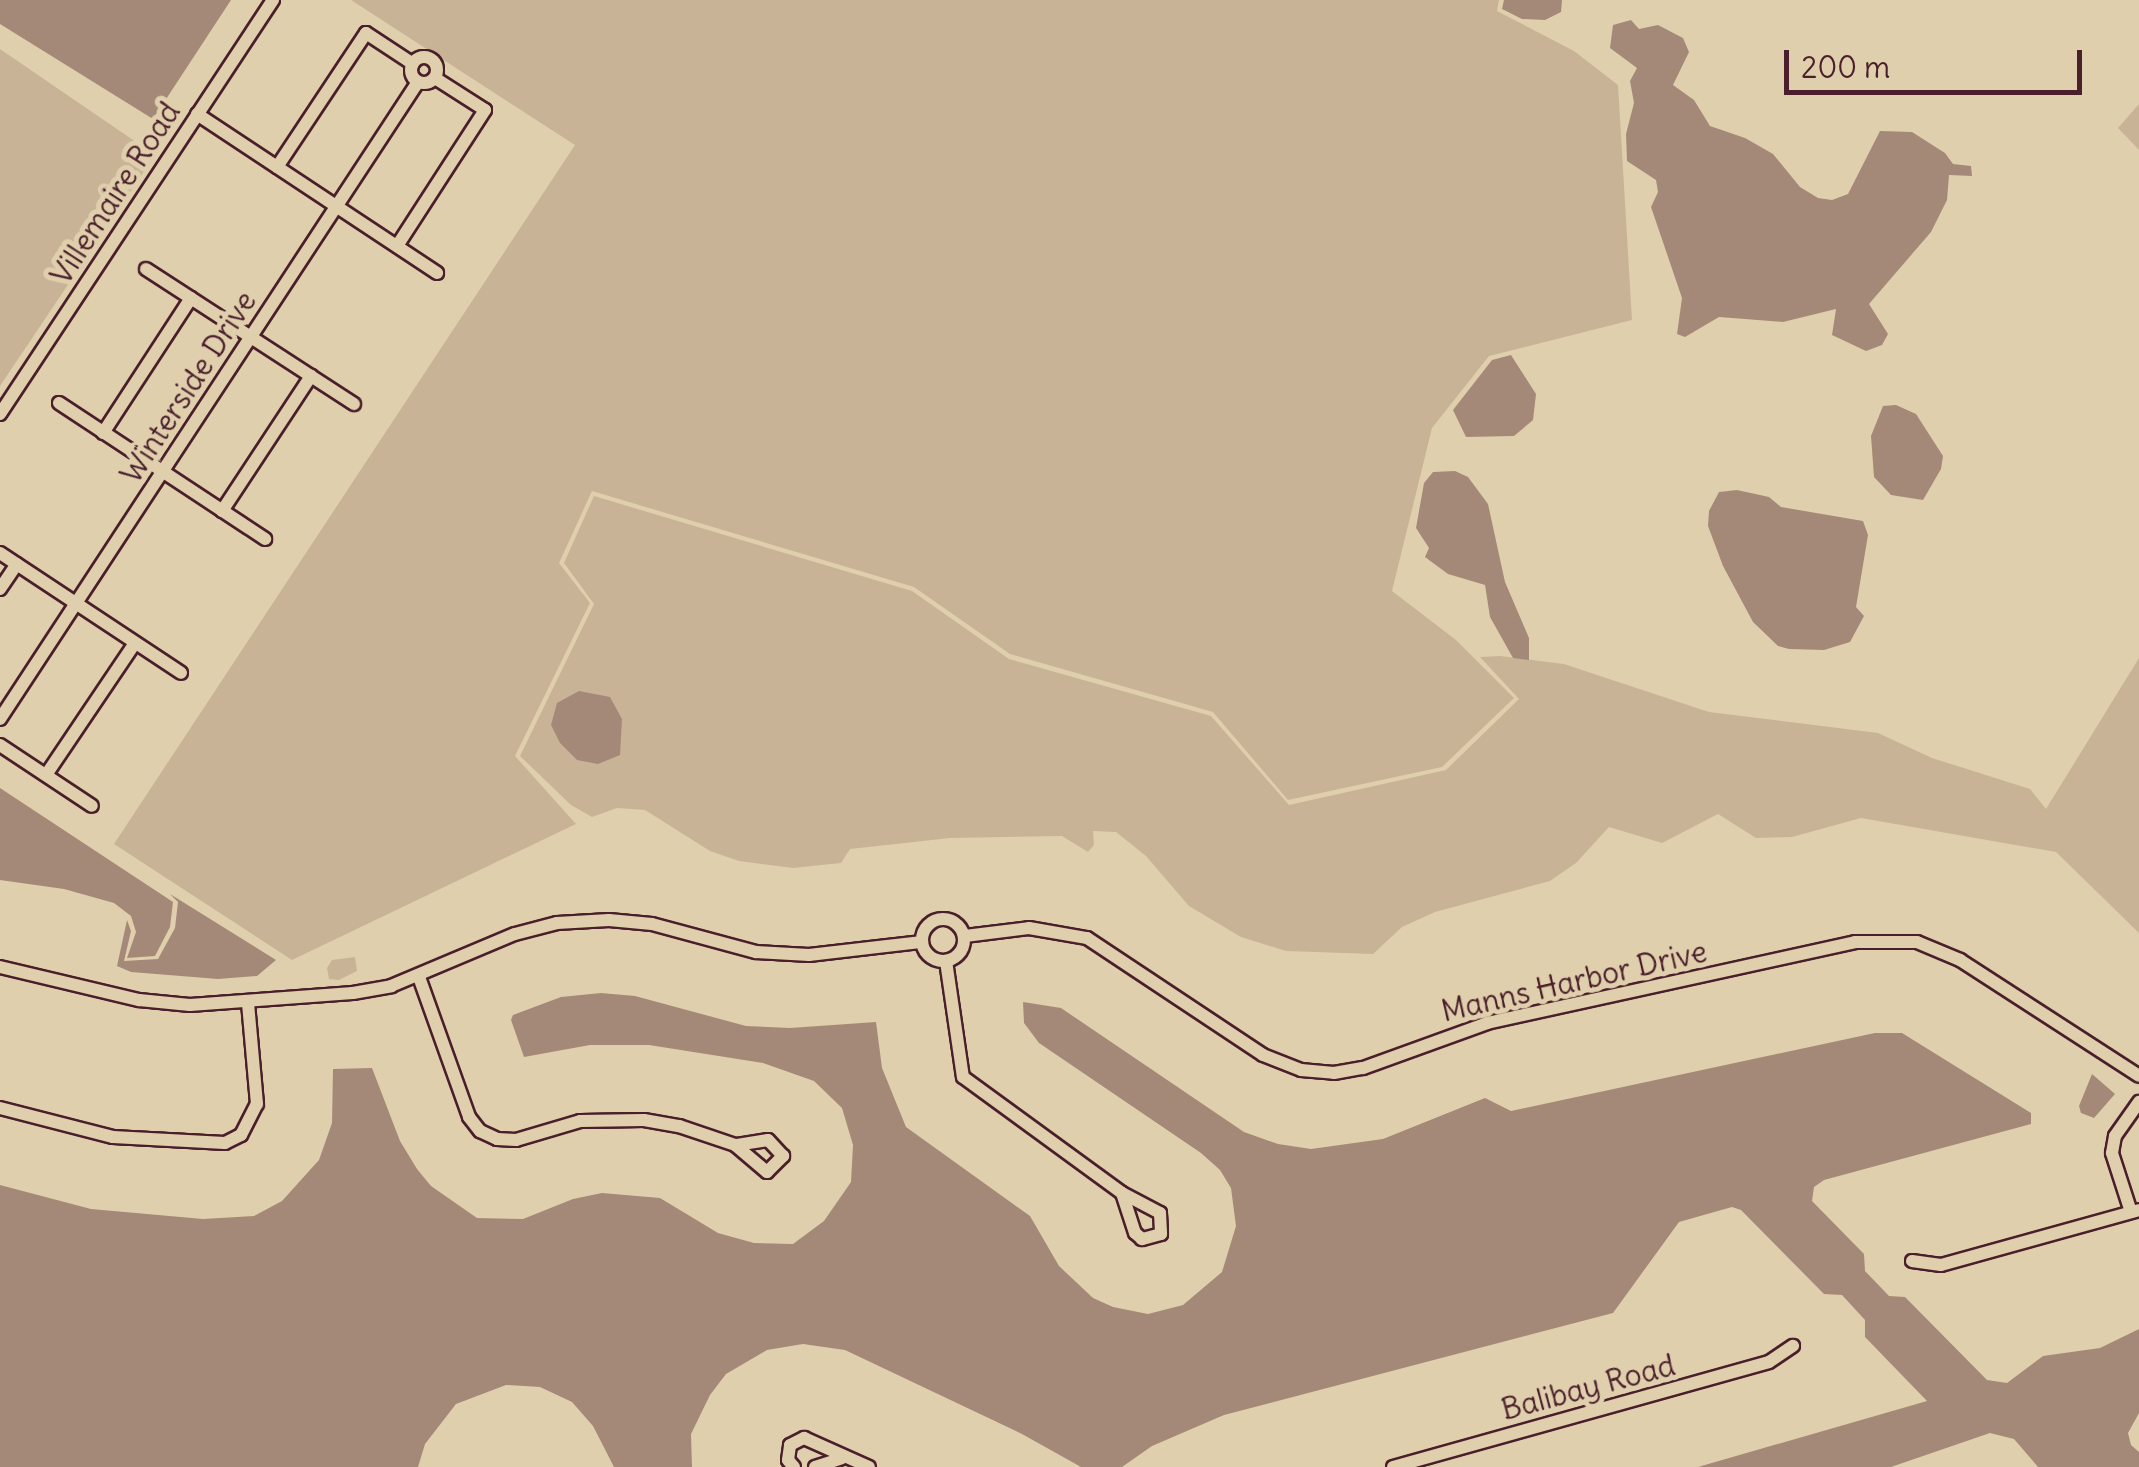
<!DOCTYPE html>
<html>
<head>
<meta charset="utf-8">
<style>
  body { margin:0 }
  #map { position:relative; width:2139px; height:1467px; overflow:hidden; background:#e0cfac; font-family:Delius,sans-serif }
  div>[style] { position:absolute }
  .green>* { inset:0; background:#c8b397 }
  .water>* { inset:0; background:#a58978 }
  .roads { filter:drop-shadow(2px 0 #4a1f2b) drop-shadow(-2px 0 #4a1f2b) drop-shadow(0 2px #4a1f2b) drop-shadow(0 -2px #4a1f2b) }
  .street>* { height:12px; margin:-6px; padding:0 6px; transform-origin:6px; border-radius:6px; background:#e0cfac }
  .street>.ring { margin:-6px; padding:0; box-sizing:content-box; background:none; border:12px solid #e0cfac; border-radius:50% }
  span { translate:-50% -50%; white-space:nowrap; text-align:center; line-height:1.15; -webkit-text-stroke:10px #e0cfac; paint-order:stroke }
  .street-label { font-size:30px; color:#4a1f2b }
  .scale { position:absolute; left:1784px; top:50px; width:298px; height:45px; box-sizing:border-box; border:5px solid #4a1f2b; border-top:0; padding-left:12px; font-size:30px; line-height:35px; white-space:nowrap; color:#4a1f2b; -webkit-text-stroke:8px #e0cfac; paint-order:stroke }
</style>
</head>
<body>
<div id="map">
  <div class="green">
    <i style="clip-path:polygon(351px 0,1499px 0,1497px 11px,1574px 51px,1618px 85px,1632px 320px,1489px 356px,1432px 428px,1392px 591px,1456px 640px,1514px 698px,1442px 767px,1288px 800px,1213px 712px,1010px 654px,914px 587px,592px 491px,559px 563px,590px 603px,515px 756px,576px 824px,292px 960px,114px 844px,575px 145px)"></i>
    <i style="clip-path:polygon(0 49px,155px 155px,0 386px)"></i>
    <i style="clip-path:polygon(2139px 104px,2139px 150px,2118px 128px)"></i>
    <i style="clip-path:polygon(594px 496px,912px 591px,1009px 659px,1211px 716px,1289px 805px,1446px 770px,1519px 699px,1480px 657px,1500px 656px,1564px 664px,1709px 712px,1878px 733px,1932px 758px,2030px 789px,2046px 809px,2139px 658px,2139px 933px,2056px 852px,1861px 818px,1792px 837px,1756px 838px,1718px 814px,1662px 843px,1609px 827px,1576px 863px,1550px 881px,1435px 912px,1402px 927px,1373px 954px,1286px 951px,1241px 937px,1189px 906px,1146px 856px,1116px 832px,1093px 831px,1094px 845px,1088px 852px,1062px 836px,950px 838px,850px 849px,841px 863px,793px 868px,739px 861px,710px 851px,645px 810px,617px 808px,592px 817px,571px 805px,520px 756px,594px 604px,564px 563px)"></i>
    <i style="clip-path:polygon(355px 957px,357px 971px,339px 980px,329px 979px,327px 968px,332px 960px)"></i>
  </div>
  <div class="water">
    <i style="clip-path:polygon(0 0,231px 0,153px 119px,0 24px)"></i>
    <i style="clip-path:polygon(1504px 0,1562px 0,1561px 12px,1545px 20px,1522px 19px,1502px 9px)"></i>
    <i style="clip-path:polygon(1631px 20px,1639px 29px,1658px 25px,1683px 38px,1689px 52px,1673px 85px,1694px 100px,1710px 126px,1745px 138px,1773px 154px,1800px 187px,1818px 198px,1832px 200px,1848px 194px,1880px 131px,1912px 132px,1945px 153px,1953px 164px,1971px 166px,1972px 176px,1949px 175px,1947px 200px,1931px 232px,1869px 304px,1888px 334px,1882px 345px,1866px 351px,1832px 335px,1836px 309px,1783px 322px,1719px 317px,1685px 337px,1677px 334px,1682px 298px,1651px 207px,1658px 192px,1656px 180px,1627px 161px,1626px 134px,1634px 103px,1630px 81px,1637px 68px,1610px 48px,1613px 25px)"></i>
    <i style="clip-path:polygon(1511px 355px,1536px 394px,1533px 420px,1514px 436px,1466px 437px,1453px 410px,1492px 360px)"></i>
    <i style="clip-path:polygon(1896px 405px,1916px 414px,1943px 456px,1941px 469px,1923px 500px,1891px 495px,1874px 477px,1871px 436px,1883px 406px)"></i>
    <i style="clip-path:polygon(1455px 471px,1468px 477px,1488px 504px,1505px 582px,1529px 638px,1529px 660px,1513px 658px,1490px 617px,1485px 585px,1448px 574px,1425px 557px,1429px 548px,1416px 528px,1424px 483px,1433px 472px)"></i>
    <i style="clip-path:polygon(1737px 490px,1769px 497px,1781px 507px,1863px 521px,1868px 535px,1856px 607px,1864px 616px,1850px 642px,1824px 650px,1789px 649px,1778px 646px,1753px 622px,1723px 566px,1708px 526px,1709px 511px,1719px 492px)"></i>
    <i style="clip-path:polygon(579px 691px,610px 697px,622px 719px,620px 755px,598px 764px,577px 760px,560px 743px,551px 725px,557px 703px)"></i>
    <i style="clip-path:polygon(0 788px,173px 902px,170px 927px,155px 956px,127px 958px,136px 932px,131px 916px,114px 903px,64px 889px,0 880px)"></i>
    <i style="clip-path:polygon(170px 894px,276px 960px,257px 976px,218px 979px,131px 972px,117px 966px,127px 920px,131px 931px,124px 961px,158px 959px,175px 928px,178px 902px)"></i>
    <i style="clip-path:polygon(601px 993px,635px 996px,746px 1026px,790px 1028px,876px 1022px,882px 1068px,906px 1127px,1030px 1216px,1059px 1266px,1093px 1298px,1113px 1307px,1148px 1314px,1183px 1305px,1222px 1272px,1236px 1226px,1231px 1188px,1220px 1170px,1201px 1153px,1039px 1043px,1024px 1023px,1023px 1002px,1061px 1008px,1244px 1132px,1278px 1144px,1311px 1149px,1383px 1139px,1485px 1098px,1511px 1111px,1875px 1033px,1902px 1033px,2031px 1113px,2031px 1124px,1824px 1180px,1814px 1187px,1812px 1201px,1864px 1254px,1865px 1271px,1889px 1296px,1905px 1297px,1987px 1380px,2007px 1383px,2043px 1356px,2100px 1348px,2139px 1329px,2139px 1413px,2128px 1433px,2131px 1445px,2139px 1452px,2139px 1467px,2038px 1467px,2014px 1439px,1990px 1433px,1891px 1467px,1698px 1467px,1927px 1401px,1865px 1337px,1865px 1320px,1842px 1295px,1824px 1294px,1741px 1210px,1732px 1207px,1679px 1222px,1613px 1313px,1224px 1415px,1152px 1446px,1122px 1467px,1081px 1467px,1022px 1434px,845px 1350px,803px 1344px,767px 1350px,726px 1374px,710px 1395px,691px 1434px,692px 1467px,614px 1467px,593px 1426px,572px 1402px,540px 1387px,506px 1385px,456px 1404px,425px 1444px,418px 1467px,0 1467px,0 1185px,91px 1209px,203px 1219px,254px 1216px,282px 1201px,319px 1160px,332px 1123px,333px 1069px,372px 1068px,400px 1141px,417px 1169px,431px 1186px,477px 1218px,523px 1219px,573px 1199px,602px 1193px,660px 1198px,718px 1233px,754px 1243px,793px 1244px,824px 1221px,851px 1182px,853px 1145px,842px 1108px,814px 1081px,763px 1063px,649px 1045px,590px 1045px,524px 1057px,511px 1020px,513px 1015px,561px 997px)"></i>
    <i style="clip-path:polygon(2092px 1074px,2115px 1094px,2094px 1118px,2081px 1113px,2079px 1106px)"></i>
  </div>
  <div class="roads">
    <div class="street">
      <i class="ring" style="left:411px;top:57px;width:14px;height:14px"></i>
      <i style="left:197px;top:114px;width:288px;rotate:33.5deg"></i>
      <i style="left:277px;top:167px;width:161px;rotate:-56.4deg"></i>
      <i style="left:366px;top:33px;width:56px;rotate:33.4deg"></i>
      <i style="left:397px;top:246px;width:162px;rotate:-57.1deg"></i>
      <i style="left:485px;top:110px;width:59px;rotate:-147.4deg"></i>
      <i style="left:146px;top:269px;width:248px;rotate:33deg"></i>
      <i style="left:59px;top:403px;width:247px;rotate:33.4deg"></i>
      <i style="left:0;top:414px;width:496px;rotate:-56.6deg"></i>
      <i style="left:103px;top:433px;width:161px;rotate:-56.9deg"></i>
      <i style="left:222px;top:511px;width:162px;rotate:-56.6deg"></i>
      <i style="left:0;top:553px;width:217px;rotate:33.5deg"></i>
      <i style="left:0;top:589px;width:30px;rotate:-56deg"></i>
      <i style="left:0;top:719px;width:762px;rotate:-56.73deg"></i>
      <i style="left:0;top:745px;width:110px;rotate:33.5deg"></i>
      <i style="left:46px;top:775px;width:159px;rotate:-56deg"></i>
      <i class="ring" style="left:922px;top:919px;width:30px;height:30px"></i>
      <i style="left:965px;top:936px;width:64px;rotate:-7.1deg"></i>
      <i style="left:1029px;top:928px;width:59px;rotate:9.8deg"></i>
      <i style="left:1087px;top:938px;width:211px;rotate:33.6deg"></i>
      <i style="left:1263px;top:1055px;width:41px;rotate:21.5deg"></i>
      <i style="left:1301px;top:1070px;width:33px;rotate:5deg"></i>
      <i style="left:1334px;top:1073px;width:29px;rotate:-10deg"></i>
      <i style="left:1363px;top:1068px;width:132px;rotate:-19.9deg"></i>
      <i style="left:1487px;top:1023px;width:377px;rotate:-12.4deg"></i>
      <i style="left:1855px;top:942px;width:62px"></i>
      <i style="left:1917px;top:942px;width:47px;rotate:22.7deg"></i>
      <i style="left:1960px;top:960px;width:213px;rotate:32.9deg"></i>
      <i style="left:946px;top:961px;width:117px;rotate:81.7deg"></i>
      <i style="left:963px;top:1077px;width:197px;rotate:36.1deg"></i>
      <i style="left:1122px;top:1193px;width:43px;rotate:27.8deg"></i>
      <i style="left:1160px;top:1213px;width:21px;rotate:87deg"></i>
      <i style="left:1161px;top:1234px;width:20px;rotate:165deg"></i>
      <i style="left:1142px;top:1239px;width:9px;rotate:-139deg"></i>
      <i style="left:1135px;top:1233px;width:42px;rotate:-108deg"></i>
      <i style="left:0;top:967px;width:143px;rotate:13.4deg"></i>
      <i style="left:139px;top:1000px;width:51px;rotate:5.6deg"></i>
      <i style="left:190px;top:1005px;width:163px;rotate:-4.2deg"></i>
      <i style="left:353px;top:993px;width:39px;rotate:-10deg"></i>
      <i style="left:391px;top:986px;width:134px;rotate:-22.8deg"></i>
      <i style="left:515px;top:934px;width:43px;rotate:-14.7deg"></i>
      <i style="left:557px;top:923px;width:52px;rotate:-3.3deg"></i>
      <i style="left:609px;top:920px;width:43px;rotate:5.3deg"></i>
      <i style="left:652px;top:924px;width:108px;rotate:15.1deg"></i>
      <i style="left:756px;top:952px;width:53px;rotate:3.2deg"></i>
      <i style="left:809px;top:955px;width:114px;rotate:-6.6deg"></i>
      <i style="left:419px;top:977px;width:149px;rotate:70.3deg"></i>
      <i style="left:469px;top:1117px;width:18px;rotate:52deg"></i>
      <i style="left:480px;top:1131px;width:19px;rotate:25deg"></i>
      <i style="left:497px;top:1139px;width:19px;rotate:3deg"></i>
      <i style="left:516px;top:1140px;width:67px;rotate:-16.5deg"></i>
      <i style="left:580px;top:1121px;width:64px;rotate:-0.9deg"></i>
      <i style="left:644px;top:1120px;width:36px;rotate:10deg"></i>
      <i style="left:679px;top:1126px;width:59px;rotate:18.7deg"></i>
      <i style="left:735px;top:1145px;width:42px;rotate:40.2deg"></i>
      <i style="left:767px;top:1172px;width:23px;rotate:-45deg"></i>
      <i style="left:783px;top:1156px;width:22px;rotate:-133deg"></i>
      <i style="left:768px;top:1140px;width:33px;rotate:171deg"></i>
      <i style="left:0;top:1108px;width:117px;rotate:14.4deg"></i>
      <i style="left:113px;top:1137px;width:112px;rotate:3.1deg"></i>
      <i style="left:225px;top:1143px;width:18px;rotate:-27deg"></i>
      <i style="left:241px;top:1135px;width:35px;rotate:-63deg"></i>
      <i style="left:257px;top:1104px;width:101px;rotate:-95.1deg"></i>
      <i style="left:2131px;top:1212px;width:62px;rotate:-107.9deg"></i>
      <i style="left:2112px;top:1153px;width:17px;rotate:-80deg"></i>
      <i style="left:2115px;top:1136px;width:42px;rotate:-54.8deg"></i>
      <i style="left:1912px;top:1261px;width:29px;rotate:8deg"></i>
      <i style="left:1941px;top:1265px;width:205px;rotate:-15.5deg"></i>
      <i style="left:794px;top:1467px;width:9px;rotate:-131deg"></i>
      <i style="left:788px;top:1460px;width:15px;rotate:-82deg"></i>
      <i style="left:790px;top:1445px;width:16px;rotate:-27deg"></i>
      <i style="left:804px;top:1438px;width:71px;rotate:24deg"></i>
      <i style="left:815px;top:1467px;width:28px;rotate:-18deg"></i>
      <i style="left:1393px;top:1467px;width:390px;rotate:-15.6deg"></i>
      <i style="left:1769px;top:1362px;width:29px;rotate:-34deg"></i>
    </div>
  </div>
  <div class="street-label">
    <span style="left:115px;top:193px;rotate:-57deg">Villemaire Road</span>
    <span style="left:188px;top:387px;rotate:-57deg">Winterside Drive</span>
    <span style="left:1574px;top:981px;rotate:-13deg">Manns Harbor Drive</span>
    <span style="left:1588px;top:1387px;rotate:-15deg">Balibay Road</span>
  </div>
  <div class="scale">200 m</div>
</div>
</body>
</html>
